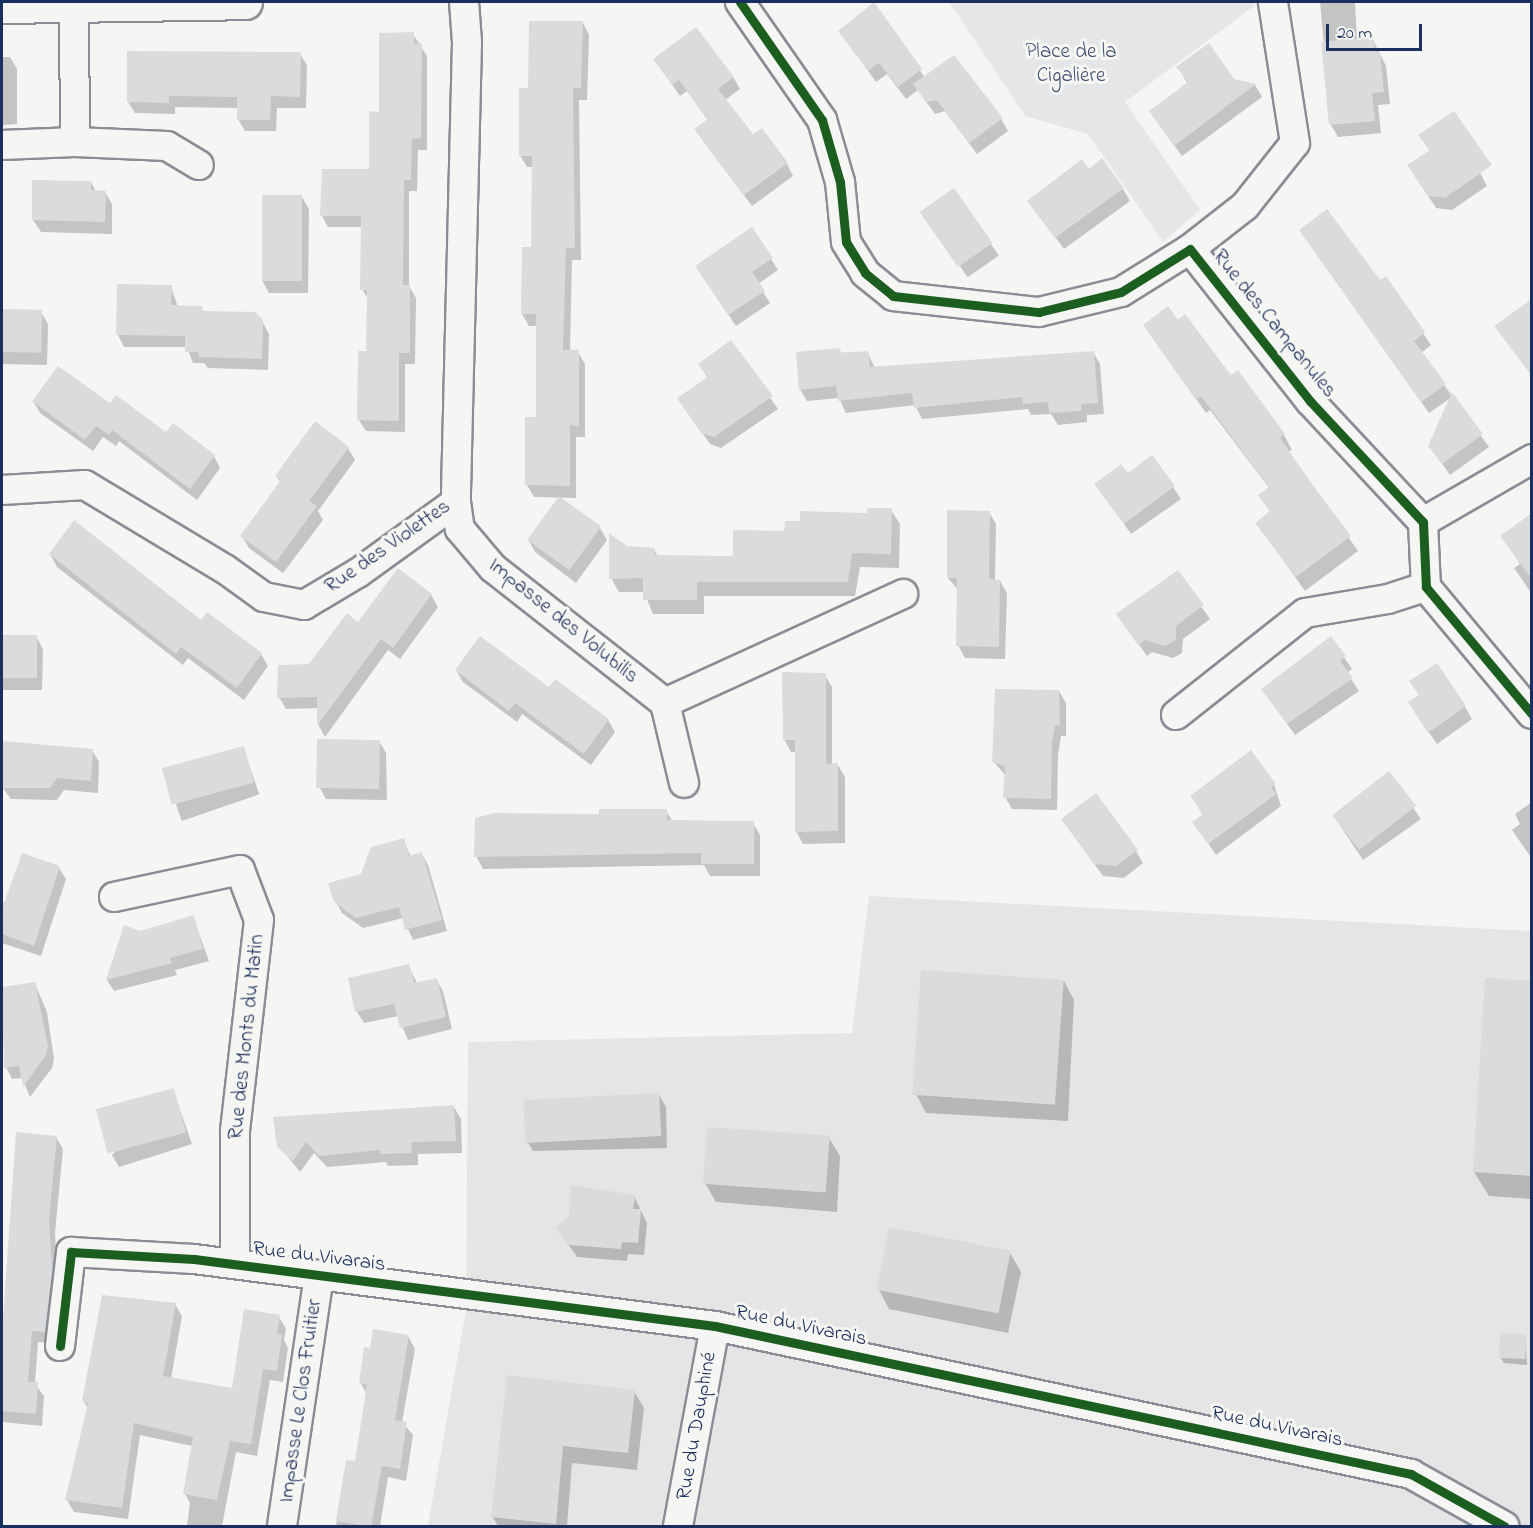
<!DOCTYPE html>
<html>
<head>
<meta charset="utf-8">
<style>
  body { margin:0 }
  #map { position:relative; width:1533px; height:1528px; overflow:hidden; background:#f5f5f3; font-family:"Indie Flower",sans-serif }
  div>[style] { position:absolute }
  .built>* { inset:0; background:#e5e5e6 }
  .green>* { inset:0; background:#e4e6e7 }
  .shadow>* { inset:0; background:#0003; transform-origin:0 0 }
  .building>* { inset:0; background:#dadbdc; transform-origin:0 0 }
  .roads { filter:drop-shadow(2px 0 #898d95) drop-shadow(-2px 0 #898d95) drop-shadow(0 2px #898d95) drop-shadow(0 -2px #898d95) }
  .street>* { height:28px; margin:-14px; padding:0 14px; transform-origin:14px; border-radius:14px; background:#f5f5f3 }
  .secondary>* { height:33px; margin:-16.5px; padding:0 16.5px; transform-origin:16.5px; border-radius:16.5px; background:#f5f5f3 }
  .cycleway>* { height:9px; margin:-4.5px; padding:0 4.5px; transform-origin:4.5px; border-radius:4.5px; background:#1b5e20 }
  span { translate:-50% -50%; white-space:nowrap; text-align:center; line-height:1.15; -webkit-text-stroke:6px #f6f6f2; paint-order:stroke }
  .park-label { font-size:21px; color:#405177 }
  .street-label { font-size:21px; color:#1b2f5e }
  .frame { position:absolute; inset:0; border:3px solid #1b2f5e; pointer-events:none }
  .scale { position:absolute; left:1326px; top:24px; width:96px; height:27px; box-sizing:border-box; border:3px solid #1b2f5e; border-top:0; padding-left:8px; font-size:18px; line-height:21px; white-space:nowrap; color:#1b2f5e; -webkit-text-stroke:4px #f6f6f2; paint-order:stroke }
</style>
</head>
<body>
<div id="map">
  <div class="built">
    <i style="clip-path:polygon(869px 896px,1531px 931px,1531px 1526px,428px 1526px,466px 1310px,468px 1042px,852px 1033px)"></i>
  </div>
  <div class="green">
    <i style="clip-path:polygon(949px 2px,1254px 2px,1254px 6px,1125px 102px,1200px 210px,1163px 242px,1088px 134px,1025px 116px)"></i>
  </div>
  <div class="shadow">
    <i style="clip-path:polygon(1320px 2px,1355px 2px,1357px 40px,1372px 38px,1386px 66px,1390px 104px,1378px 105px,1381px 133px,1338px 137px,1331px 125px)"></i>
    <i style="clip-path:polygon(873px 4px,925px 78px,1001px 119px,1008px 131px,977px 154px,945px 111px,935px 114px,918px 90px,906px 99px,887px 74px,876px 82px,840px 31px)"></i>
    <i style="clip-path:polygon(583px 23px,589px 35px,587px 100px,579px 100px,581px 260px,572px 260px,570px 352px,578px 352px,585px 364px,585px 437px,576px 437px,576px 498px,534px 497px,527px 485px,537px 418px,538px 326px,529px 326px,522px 314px,532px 249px,534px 167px,527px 167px,520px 155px,530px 89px)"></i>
    <i style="clip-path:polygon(413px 34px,427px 56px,427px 150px,418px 150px,417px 191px,409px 191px,409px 286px,416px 298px,415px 364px,405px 364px,405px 432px,366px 431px,359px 420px,368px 352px,369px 301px,362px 289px,362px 227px,328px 227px,322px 216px,371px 171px,380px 113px)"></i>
    <i style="clip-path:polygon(300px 54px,307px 65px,306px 108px,277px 108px,276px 131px,245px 131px,238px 119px,239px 108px,175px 107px,175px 114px,135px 113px,128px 102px)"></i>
    <i style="clip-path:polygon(2px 57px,10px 57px,17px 69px,17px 124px,2px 125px)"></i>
    <i style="clip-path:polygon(655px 60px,733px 77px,740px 89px,725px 100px,753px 136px,787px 164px,793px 176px,752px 206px,703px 141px,708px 120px,687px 91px,680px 96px)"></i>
    <i style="clip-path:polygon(1178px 67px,1255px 85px,1262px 97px,1182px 156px,1158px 123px,1188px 84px)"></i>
    <i style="clip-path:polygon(1459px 134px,1487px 186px,1452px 210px,1436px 208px,1409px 166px,1430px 151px,1420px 136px)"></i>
    <i style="clip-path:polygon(34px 181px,91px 182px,96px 192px,105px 192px,112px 204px,112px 234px,41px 232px,33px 220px)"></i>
    <i style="clip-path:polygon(1123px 189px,1130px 201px,1064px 249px,1029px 201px)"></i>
    <i style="left:953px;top:190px;width:80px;height:38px;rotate:55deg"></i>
    <i style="clip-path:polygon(302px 197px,309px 209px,308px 293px,269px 293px,262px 280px)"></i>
    <i style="clip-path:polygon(1308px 242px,1380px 282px,1385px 278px,1431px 345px,1421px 353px,1489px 447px,1450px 475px,1430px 446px,1452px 397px,1429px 413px)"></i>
    <i style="clip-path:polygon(771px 259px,778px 270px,758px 284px,770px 303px,736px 326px,704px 278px)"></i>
    <i style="clip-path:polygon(171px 287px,178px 307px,201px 307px,204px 313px,262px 321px,269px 334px,268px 370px,208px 368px,204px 363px,193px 363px,187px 347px,124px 347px,118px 335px)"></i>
    <i style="clip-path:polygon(2px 311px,41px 312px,48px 324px,47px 365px,2px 364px)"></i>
    <i style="clip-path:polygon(1178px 322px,1230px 377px,1237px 372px,1284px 435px,1292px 450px,1288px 452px,1358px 551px,1305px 591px,1257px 523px,1271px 513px,1260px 496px,1270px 489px,1210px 410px,1206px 413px,1145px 325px)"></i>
    <i style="clip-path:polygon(731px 342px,778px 409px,721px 448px,710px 444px,686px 410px,708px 379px,700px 365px)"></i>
    <i style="clip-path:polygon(867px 352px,875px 368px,1093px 352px,1100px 364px,1104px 414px,1087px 415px,1087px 422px,1058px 425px,1051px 414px,1031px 415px,1028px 409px,922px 419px,915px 405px,846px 413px,839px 398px,807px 401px,800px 389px,797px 354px)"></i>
    <i style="clip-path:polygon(33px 401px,110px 405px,214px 456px,220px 468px,197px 500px,119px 441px,116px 446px,103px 437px,93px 451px,40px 413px)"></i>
    <i style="clip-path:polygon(348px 448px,355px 460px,318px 511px,323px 520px,283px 573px,249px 548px,242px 536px,281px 483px,276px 476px)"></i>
    <i style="clip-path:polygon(1152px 457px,1181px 499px,1131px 534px,1096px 484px,1128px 475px)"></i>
    <i style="clip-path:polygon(891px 510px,900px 524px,899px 568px,860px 567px,855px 596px,704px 596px,704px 614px,653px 614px,644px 592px,619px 592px,611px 578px,626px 548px,654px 549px,658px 557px,734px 558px,786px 533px)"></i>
    <i style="clip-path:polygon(989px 512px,996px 524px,995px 581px,1000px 581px,1007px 593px,1005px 659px,965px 658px,958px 645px,958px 590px,948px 578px)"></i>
    <i style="clip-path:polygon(1532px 514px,1532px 594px,1514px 568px,1520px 564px,1509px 547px)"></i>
    <i style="clip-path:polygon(600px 528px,607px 540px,576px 583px,535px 552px,528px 539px)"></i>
    <i style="clip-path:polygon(50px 554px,201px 622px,261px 654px,268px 666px,244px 700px,188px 658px,183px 665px,57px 567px)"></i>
    <i style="clip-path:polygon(398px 570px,431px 595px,438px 607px,400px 659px,388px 650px,325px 737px,319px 726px,319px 708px,286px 709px,279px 697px,358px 624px)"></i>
    <i style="clip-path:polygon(1177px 572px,1210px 619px,1183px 639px,1182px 653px,1173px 658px,1152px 652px,1147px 656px,1118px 615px)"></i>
    <i style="clip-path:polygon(2px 636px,36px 636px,43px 649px,42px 690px,2px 690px)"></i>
    <i style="clip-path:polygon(1331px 638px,1352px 669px,1347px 673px,1359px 691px,1295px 735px,1263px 690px)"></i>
    <i style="clip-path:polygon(456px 670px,549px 689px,608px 720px,615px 732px,591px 765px,522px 714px,517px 722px,463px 682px)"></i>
    <i style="clip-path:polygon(825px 675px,832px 687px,832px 765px,838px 765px,845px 777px,845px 843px,803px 844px,796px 831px,796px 752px,791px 752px,784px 739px)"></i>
    <i style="clip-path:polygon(1411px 682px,1465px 707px,1472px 719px,1437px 744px,1417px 715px,1420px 697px)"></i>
    <i style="clip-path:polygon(1059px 691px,1066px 703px,1066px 736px,1061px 736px,1058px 755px,1057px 810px,1012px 809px,1005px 797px,1006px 776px,993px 761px)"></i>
    <i style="clip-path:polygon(379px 741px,386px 753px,387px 800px,326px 799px,320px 788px)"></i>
    <i style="clip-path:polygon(2px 743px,92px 750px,99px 762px,98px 793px,64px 790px,57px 800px,11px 799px,2px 787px)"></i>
    <i style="left:243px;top:747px;width:50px;height:82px;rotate:71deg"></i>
    <i style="clip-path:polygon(1389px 774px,1421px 819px,1363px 860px,1339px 824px)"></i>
    <i style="clip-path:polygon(1274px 785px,1281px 806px,1216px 855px,1194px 823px,1203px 815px,1192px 797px)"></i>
    <i style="clip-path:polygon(1532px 802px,1532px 859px,1512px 830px,1520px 824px,1515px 814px)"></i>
    <i style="clip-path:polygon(666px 811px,673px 822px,753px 823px,760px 835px,760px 876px,710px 876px,704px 865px,483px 869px,476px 856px)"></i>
    <i style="clip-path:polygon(1063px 820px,1136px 851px,1143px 863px,1124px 878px,1103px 876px)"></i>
    <i style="clip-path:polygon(403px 839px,411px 857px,422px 854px,428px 865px,447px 931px,413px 940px,403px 918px,363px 928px,342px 913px,336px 902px)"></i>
    <i style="clip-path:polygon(59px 868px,66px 879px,41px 956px,2px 943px,2px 902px,5px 903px)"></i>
    <i style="clip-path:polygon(193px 917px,209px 961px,175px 970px,177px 975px,114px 991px,107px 980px,140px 932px)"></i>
    <i style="clip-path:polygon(408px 966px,417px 983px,436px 979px,443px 991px,452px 1029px,408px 1040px,398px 1016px,364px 1023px,357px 1012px)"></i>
    <i style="clip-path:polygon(1064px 981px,1074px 1000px,1068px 1121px,926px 1113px,916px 1094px)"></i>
    <i style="clip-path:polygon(1532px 982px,1532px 1199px,1489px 1196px,1474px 1172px)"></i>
    <i style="clip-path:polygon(35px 984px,47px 1012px,54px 1059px,52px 1068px,30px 1097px,22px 1078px,12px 1079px,6px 1067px,2px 988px)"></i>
    <i style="clip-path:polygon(173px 1090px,192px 1144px,119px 1167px,112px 1155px)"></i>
    <i style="clip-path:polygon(659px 1095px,666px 1107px,667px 1148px,533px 1151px,525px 1138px)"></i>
    <i style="clip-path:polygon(454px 1107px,461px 1119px,462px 1153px,418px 1154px,418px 1165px,388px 1166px,386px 1162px,327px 1167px,314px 1153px,300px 1172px,279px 1146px)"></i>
    <i style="clip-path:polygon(56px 1137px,63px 1149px,55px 1233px,58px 1281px,51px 1343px,38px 1342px,35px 1384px,44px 1396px,42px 1426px,2px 1422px,2px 1336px,4px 1340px)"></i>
    <i style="clip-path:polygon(829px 1138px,840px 1156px,837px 1212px,716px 1202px,705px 1183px)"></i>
    <i style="clip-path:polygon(634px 1196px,647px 1223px,644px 1255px,628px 1254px,627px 1261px,577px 1257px,557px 1228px)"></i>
    <i style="clip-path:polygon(1010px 1253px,1021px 1272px,1008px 1333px,889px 1309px,879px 1290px)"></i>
    <i style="clip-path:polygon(175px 1304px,182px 1316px,171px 1379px,234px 1389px,279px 1317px,286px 1329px,284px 1340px,288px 1348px,283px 1382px,270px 1380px,257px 1456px,236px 1452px,222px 1526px,187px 1526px,190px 1503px,185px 1494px,192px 1446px,140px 1435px,128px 1519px,74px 1512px,67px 1500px,88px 1409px,84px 1401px)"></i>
    <i style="clip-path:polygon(1525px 1335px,1527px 1365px,1504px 1363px,1500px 1357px)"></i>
    <i style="clip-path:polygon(408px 1336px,415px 1349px,402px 1422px,413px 1435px,406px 1481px,388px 1477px,380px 1526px,336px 1526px,347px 1462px,356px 1463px,367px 1394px,360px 1382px,371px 1349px)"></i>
    <i style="clip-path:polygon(508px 1377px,634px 1391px,644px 1408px,637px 1470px,572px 1463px,567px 1526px,498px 1526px,492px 1516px)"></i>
  </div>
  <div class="building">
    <i style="clip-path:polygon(874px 2px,922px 69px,898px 87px,879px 63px,868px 71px,838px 31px)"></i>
    <i style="clip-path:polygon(529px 21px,583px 21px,581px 88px,573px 88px,575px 248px,566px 248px,563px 350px,579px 350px,579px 426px,570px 425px,570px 486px,525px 485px,525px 417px,536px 417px,536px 314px,521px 314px,522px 247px,531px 247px,532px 156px,519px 156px,519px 88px,528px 88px)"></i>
    <i style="clip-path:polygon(696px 27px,734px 77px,718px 89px,753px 134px,762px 128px,788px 163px,744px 195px,694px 129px,708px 119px,679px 80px,672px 85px,653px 59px)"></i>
    <i style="clip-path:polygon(414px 32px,414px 44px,422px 43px,421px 138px,412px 139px,411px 180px,404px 180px,403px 285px,410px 285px,410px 353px,399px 353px,399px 421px,357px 420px,358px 351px,366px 351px,367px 290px,360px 290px,361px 216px,320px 216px,322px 169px,369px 169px,369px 111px,379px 112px,379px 33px)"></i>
    <i style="clip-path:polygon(1373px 37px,1375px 52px,1380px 52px,1384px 92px,1372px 93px,1375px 121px,1329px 125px,1321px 42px)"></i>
    <i style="clip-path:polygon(1209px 43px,1234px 79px,1256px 84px,1174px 146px,1149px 111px,1188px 82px,1176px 67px)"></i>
    <i style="clip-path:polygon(127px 51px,301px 52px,300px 97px,271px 96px,270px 120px,237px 120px,237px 97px,169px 96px,169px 103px,127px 102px)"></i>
    <i style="clip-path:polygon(954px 55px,1003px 118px,969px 143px,937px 100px,926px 102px,913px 84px)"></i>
    <i style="clip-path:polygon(1454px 111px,1492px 165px,1445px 198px,1428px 196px,1407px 165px,1430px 150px,1418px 135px)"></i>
    <i style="clip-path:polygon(1102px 158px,1124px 188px,1055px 238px,1027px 201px,1082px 159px,1089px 169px)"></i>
    <i style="clip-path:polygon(32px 180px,91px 181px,91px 190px,106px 191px,105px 222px,32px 220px)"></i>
    <i style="left:954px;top:188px;width:67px;height:42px;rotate:55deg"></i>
    <i style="left:262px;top:195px;width:40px;height:86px"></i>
    <i style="clip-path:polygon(1327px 209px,1380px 280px,1386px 276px,1425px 332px,1414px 341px,1446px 384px,1421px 402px,1299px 230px)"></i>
    <i style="clip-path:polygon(752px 227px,773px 258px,752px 272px,765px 291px,728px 315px,695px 266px)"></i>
    <i style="clip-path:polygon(117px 284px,172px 285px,171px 305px,202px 306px,202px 311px,255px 312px,263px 320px,262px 359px,199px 357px,199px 352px,185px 352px,185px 336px,116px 335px)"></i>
    <i style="clip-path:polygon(1532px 299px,1532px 376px,1494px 326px)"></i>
    <i style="clip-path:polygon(1168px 306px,1178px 320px,1185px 314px,1231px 375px,1238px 370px,1285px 434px,1280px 438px,1314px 487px,1351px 536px,1296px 577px,1255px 523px,1270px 511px,1258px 495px,1269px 487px,1201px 396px,1196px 400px,1143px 325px)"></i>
    <i style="left:2px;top:309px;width:40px;height:43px;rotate:1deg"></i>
    <i style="clip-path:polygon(731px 340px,773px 396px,714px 437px,701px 433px,677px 398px,708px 377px,698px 364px)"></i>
    <i style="clip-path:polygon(840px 348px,841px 353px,868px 351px,870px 367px,1094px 351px,1098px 403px,1081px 404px,1081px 411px,1049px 413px,1048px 402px,1023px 404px,1022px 397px,914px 408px,912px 393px,838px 401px,836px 386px,799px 390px,796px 352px)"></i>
    <i style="clip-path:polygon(58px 366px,110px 403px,116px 395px,166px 432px,173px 423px,215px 455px,190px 489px,112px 430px,109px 435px,96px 426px,85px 440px,32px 401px)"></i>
    <i style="clip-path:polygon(1452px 392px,1483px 434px,1442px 464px,1428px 446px)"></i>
    <i style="clip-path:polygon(315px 421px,349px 447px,309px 501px,317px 506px,276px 562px,240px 536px,281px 480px,275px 476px)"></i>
    <i style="clip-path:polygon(1152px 455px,1175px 486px,1124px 524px,1094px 484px,1121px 464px,1128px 473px)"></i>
    <i style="left:559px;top:496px;width:52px;height:54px;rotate:36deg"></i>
    <i style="clip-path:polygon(867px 508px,892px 508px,891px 554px,852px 553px,848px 582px,697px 582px,697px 600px,643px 600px,643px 578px,609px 579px,609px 533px,627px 546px,655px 548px,655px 555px,733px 556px,733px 530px,784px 531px,785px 521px,800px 521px,800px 511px,867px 513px)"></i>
    <i style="clip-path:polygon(947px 510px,990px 511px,989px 579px,1000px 580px,999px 647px,956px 646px,957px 578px,947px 578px)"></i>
    <i style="clip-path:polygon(1532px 513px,1532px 579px,1500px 536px)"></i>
    <i style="clip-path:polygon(74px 520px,201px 620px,207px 612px,262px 653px,237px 688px,181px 647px,176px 654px,49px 554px)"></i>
    <i style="clip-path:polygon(398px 568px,432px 594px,393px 648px,381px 639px,317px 726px,317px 697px,277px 698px,278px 665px,309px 664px,347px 613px,358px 622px)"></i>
    <i style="clip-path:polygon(1178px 570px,1204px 605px,1176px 626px,1176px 640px,1165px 646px,1145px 640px,1138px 645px,1116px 614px)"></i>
    <i style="left:2px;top:635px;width:35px;height:43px"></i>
    <i style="clip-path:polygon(480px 636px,549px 687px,555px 679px,609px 719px,584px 754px,515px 703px,509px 711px,455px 670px)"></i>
    <i style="clip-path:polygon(1331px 636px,1346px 656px,1340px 661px,1353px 678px,1287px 724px,1261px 689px)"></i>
    <i style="clip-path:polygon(1437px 663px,1466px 706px,1428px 733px,1408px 702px,1419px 695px,1409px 681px)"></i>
    <i style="clip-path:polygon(782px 672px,826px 673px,826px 764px,838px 763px,838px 831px,795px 832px,795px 740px,783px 740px)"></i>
    <i style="clip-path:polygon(995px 689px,1059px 690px,1060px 725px,1055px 725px,1052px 742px,1051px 799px,1003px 798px,1005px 766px,992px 762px)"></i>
    <i style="left:317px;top:739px;width:63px;height:49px;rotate:1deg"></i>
    <i style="clip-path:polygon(2px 741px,93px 749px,91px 781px,57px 778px,50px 788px,2px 788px)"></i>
    <i style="left:244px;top:746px;width:38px;height:85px;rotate:75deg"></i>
    <i style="clip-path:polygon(1251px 750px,1276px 784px,1271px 787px,1276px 794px,1208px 844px,1192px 822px,1203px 814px,1190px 796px)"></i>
    <i style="left:1389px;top:771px;width:44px;height:72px;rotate:52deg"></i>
    <i style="clip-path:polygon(1096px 793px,1138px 850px,1116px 866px,1094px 864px,1061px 819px)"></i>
    <i style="clip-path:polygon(599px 809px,667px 809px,667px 820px,754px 821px,754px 864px,701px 864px,701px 853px,474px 857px,475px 818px,494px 813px,599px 814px)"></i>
    <i style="clip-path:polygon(404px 838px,409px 856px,422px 852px,442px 920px,405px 930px,399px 907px,356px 918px,334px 902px,328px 883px,361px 874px,371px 847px)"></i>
    <i style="clip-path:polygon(22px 853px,60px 866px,34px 946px,2px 934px,2px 909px)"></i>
    <i style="clip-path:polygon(194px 915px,203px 949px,170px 958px,172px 963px,106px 980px,124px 925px,140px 931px)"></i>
    <i style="clip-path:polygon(409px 964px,414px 983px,437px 978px,446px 1017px,400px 1028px,394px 1004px,355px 1012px,348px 978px)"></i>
    <i style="left:921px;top:970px;width:143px;height:125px;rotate:4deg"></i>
    <i style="clip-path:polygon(1485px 978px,1532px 981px,1532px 1176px,1473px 1172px)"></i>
    <i style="clip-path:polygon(35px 982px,48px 1046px,46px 1055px,23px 1087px,19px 1066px,4px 1068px,2px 987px)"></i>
    <i style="left:174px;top:1088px;width:46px;height:81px;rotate:75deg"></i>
    <i style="left:659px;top:1093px;width:43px;height:136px;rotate:87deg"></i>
    <i style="clip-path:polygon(454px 1105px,456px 1141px,412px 1142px,411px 1153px,380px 1154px,380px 1150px,319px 1156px,306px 1142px,293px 1161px,277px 1147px,273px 1117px)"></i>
    <i style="left:707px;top:1127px;width:123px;height:57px;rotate:4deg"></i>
    <i style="clip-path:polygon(16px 1132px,57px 1136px,49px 1220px,52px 1268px,45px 1332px,32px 1331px,28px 1382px,38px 1382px,36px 1414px,2px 1411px,2px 1333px)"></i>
    <i style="clip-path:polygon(571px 1185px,635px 1195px,633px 1209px,641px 1209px,638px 1243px,622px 1242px,621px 1249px,569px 1245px,555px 1228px,569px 1216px)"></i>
    <i style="left:889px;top:1227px;width:124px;height:64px;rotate:11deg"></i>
    <i style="clip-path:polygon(102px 1295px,176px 1303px,163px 1376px,232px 1388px,244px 1309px,280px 1315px,277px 1334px,282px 1335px,277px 1371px,263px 1369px,251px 1444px,230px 1441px,217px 1500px,183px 1494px,193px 1437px,134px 1423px,122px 1508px,65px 1500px,88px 1403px,82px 1401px)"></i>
    <i style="clip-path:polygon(373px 1329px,409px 1335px,395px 1420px,407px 1422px,400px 1469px,382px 1466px,371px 1527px,336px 1521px,346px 1460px,355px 1461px,367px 1384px,359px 1383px,364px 1347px,370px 1348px)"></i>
    <i style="left:1500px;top:1333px;width:26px;height:25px;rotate:2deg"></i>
    <i style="clip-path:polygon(507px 1375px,635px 1390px,628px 1453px,563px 1446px,556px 1524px,491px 1517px)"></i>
  </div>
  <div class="roads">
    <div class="street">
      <i style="left:464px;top:2px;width:40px;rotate:85.7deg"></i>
      <i style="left:467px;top:42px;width:460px;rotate:91.4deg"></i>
      <i style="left:456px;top:502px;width:27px;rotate:82deg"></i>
      <i style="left:460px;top:529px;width:51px;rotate:49.8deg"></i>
      <i style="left:493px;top:568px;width:219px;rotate:38.1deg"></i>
      <i style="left:665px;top:703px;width:262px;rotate:-24.6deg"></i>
      <i style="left:740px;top:2px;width:144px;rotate:55.2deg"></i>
      <i style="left:822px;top:120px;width:65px;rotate:73.8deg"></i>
      <i style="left:840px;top:182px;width:60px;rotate:84.3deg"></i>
      <i style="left:846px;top:242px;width:36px;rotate:58deg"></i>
      <i style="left:865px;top:273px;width:36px;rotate:39deg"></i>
      <i style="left:893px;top:296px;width:147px;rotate:6.3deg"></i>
      <i style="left:1039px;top:312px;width:84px;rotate:-13.7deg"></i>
      <i style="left:1121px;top:292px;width:81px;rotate:-31.9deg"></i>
      <i style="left:1190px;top:249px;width:194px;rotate:51.7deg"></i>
      <i style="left:1310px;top:401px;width:166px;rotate:47deg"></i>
      <i style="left:1423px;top:522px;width:65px;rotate:87.4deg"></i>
      <i style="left:1426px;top:587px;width:165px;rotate:50.2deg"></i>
      <i style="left:74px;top:4px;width:138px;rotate:89.6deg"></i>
      <i style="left:75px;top:142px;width:92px;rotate:2.5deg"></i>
      <i style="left:167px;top:146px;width:37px;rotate:31deg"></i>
      <i style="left:2px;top:145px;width:73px;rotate:-2.4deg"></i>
      <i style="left:1190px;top:249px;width:70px;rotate:-38deg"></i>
      <i style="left:1245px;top:206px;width:80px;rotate:-51.6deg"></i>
      <i style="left:1295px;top:143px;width:143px;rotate:-98.9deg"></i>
      <i style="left:2px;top:490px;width:83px;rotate:-3.4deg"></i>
      <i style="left:85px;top:485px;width:163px;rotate:31deg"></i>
      <i style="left:225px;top:569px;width:48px;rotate:35.7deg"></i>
      <i style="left:264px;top:597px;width:41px;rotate:11.3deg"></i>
      <i style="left:304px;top:605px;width:63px;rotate:-30.7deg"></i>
      <i style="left:358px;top:573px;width:121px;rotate:-35.9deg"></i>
      <i style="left:1423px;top:522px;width:126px;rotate:-30deg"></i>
      <i style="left:665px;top:703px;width:82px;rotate:76.6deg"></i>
      <i style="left:1176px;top:715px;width:164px;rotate:-38.3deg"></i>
      <i style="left:1305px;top:613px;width:84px;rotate:-9.6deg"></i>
      <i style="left:1388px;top:599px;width:40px;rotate:-18deg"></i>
      <i style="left:114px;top:897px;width:129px;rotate:-12.1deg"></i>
      <i style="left:240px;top:870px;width:53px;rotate:69.2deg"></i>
      <i style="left:259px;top:920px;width:213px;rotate:96.5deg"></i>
      <i style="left:235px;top:1132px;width:132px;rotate:90deg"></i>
      <i style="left:60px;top:1346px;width:95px;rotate:-83.3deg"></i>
      <i style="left:71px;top:1252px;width:123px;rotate:3.3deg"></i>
      <i style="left:194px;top:1259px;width:525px;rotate:7.33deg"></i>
      <i style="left:715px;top:1326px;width:712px;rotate:12deg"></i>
      <i style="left:1411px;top:1474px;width:107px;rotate:29.2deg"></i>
      <i style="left:282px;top:1526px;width:254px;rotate:-81.6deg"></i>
      <i style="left:678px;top:1526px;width:203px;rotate:-79.5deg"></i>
    </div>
    <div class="secondary">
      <i style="left:2px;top:6px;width:243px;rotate:-0.9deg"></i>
    </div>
  </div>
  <div class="cycleway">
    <i style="left:740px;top:2px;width:144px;rotate:55.2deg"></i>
    <i style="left:822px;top:120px;width:65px;rotate:73.8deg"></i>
    <i style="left:840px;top:182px;width:60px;rotate:84.3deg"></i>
    <i style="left:846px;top:242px;width:36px;rotate:58deg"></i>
    <i style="left:865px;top:273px;width:36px;rotate:39deg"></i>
    <i style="left:893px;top:296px;width:147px;rotate:6.3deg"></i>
    <i style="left:1039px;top:312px;width:84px;rotate:-13.7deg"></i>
    <i style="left:1121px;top:292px;width:81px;rotate:-31.9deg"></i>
    <i style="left:1190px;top:249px;width:194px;rotate:51.7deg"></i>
    <i style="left:1310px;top:401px;width:166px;rotate:47deg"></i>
    <i style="left:1423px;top:522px;width:65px;rotate:87.4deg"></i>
    <i style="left:1426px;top:587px;width:165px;rotate:50.2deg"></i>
    <i style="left:60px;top:1346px;width:95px;rotate:-83.3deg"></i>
    <i style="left:71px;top:1252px;width:123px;rotate:3.3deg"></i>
    <i style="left:194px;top:1259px;width:525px;rotate:7.33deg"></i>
    <i style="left:715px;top:1326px;width:712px;rotate:12deg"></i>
    <i style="left:1411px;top:1474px;width:107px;rotate:29.2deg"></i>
  </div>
  <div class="park-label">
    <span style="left:1071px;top:64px">Place de la<br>Cigalière</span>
  </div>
  <div class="street-label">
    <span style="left:1274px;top:324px;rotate:51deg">Rue des Campanules</span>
    <span style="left:388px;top:547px;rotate:-35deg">Rue des Violettes</span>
    <span style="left:563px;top:621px;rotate:39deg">Impasse des Volubilis</span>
    <span style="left:247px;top:1037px;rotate:-84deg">Rue des Monts du Matin</span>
    <span style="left:319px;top:1257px;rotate:7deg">Rue du Vivarais</span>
    <span style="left:801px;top:1326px;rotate:12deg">Rue du Vivarais</span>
    <span style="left:301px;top:1401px;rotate:-82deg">Impasse Le Clos Fruitier</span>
    <span style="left:697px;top:1426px;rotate:-80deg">Rue du Dauphiné</span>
    <span style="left:1277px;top:1427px;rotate:12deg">Rue du Vivarais</span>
  </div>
  <div class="frame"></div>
  <div class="scale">20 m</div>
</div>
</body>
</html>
